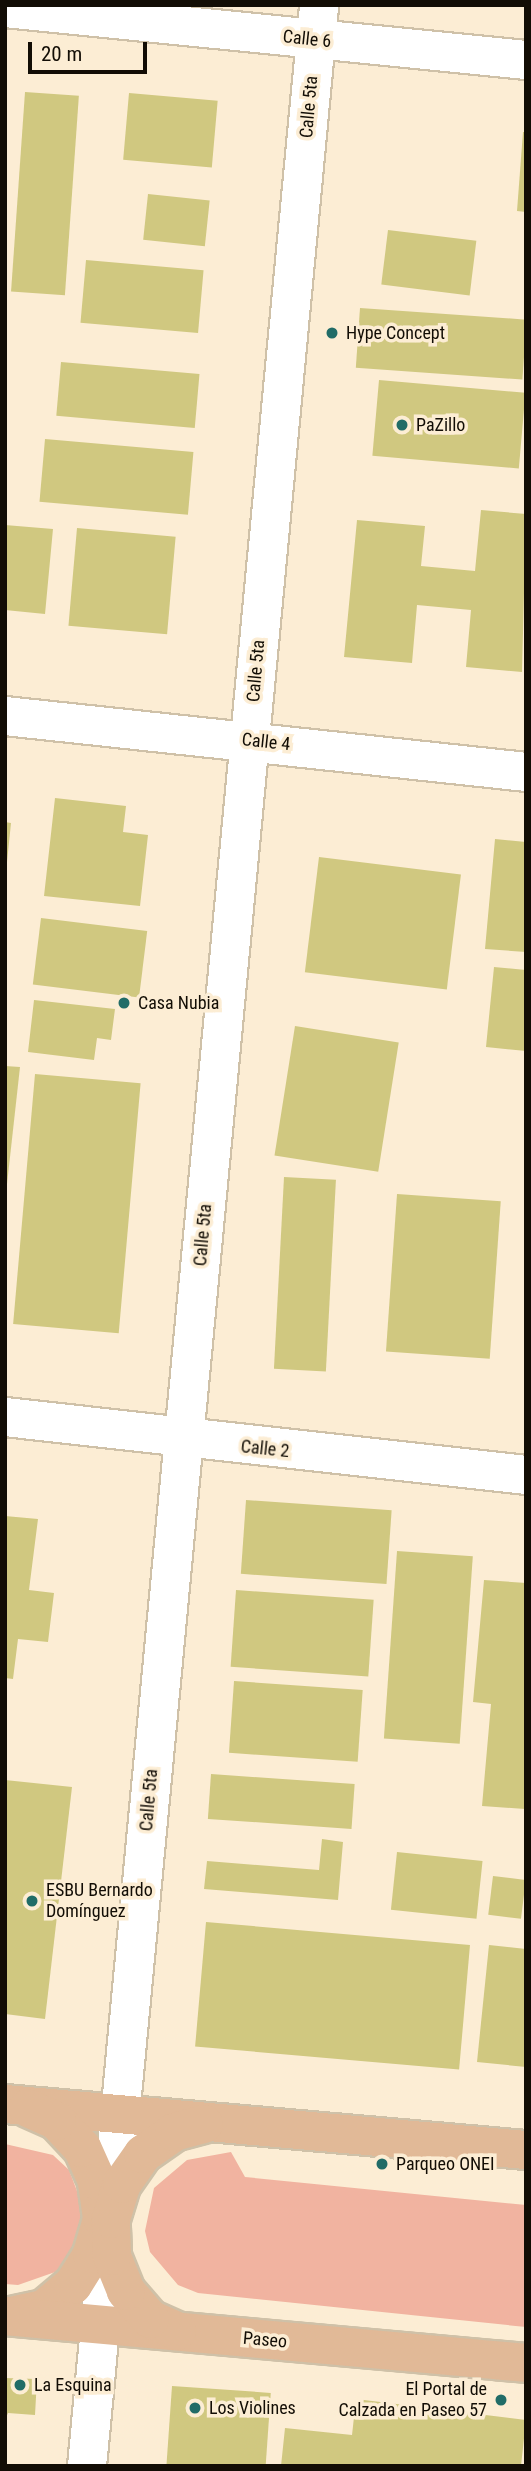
<!DOCTYPE html>
<html>
<head>
<meta charset="utf-8">
<style>
  body { margin:0 }
  #map { position:relative; width:531px; height:2471px; overflow:hidden; background:#fcedd4; font-family:"Roboto Condensed",sans-serif }
  div>[style] { position:absolute }
  .green>* { inset:0; background:#f1b3a0 }
  .building>* { inset:0; background:#d0c880; transform-origin:0 0 }
  .roads { filter:drop-shadow(2px 0 #cfc1a8) drop-shadow(-2px 0 #cfc1a8) drop-shadow(0 2px #cfc1a8) drop-shadow(0 -2px #cfc1a8) }
  .minor>* { height:38px; margin:-19px; padding:0 19px; transform-origin:19px; border-radius:19px; background:#fff }
  .primary>* { height:38px; margin:-19px; padding:0 19px; transform-origin:19px; border-radius:19px; background:#e1b997 }
  .dots>* { width:19px; height:19px; translate:-50% -50%; box-sizing:border-box; border:4px solid #fcedd4; border-radius:50% }
  span { translate:-50% -50%; white-space:nowrap; text-align:center; line-height:1.15; -webkit-text-stroke:7px #fcedd4; paint-order:stroke }
  .street-label { font-size:18px; color:#120d05 }
  .poi-label { font-size:18px; color:#120d05 }
  .left { translate:0 -50%; text-align:left }
  .right { translate:-100% -50%; text-align:right }
  .frame { position:absolute; inset:0; border:7px solid #120d05; pointer-events:none }
  .scale { position:absolute; left:28px; top:42px; width:119px; height:32px; box-sizing:border-box; border:4px solid #120d05; border-top:0; padding-left:9px; font-size:21px; line-height:24px; white-space:nowrap; color:#120d05; -webkit-text-stroke:5px #fcedd4; paint-order:stroke }
</style>
</head>
<body>
<div id="map">
  <div class="green">
    <i style="clip-path:polygon(5px 2144px,53px 2155px,69px 2170px,85px 2212px,73px 2255px,58px 2271px,18px 2285px,5px 2284px)"></i>
    <i style="clip-path:polygon(231px 2152px,245px 2177px,526px 2205px,526px 2327px,198px 2293px,178px 2285px,150px 2252px,145px 2231px,154px 2188px,187px 2160px)"></i>
  </div>
  <div class="building">
    <i style="left:25px;top:92px;width:54px;height:200px;rotate:4deg"></i>
    <i style="left:129px;top:93px;width:89px;height:67px;rotate:5deg"></i>
    <i style="clip-path:polygon(523px 132px,526px 132px,526px 212px,517px 211px)"></i>
    <i style="left:148px;top:194px;width:62px;height:46px;rotate:6deg"></i>
    <i style="left:388px;top:230px;width:89px;height:55px;rotate:7deg"></i>
    <i style="left:86px;top:260px;width:118px;height:63px;rotate:5deg"></i>
    <i style="left:360px;top:308px;width:167px;height:60px;rotate:4deg"></i>
    <i style="left:61px;top:362px;width:139px;height:54px;rotate:5deg"></i>
    <i style="left:379px;top:380px;width:147px;height:76px;rotate:5deg"></i>
    <i style="left:45px;top:439px;width:149px;height:63px;rotate:5deg"></i>
    <i style="clip-path:polygon(481px 510px,526px 514px,522px 672px,466px 667px,471px 610px,417px 605px,412px 663px,344px 657px,357px 520px,425px 526px,421px 566px,475px 571px)"></i>
    <i style="clip-path:polygon(5px 525px,53px 529px,45px 614px,5px 610px)"></i>
    <i style="left:77px;top:528px;width:99px;height:98px;rotate:5deg"></i>
    <i style="clip-path:polygon(55px 798px,126px 806px,123px 832px,148px 835px,140px 906px,44px 896px)"></i>
    <i style="clip-path:polygon(5px 822px,11px 823px,7px 862px,5px 862px)"></i>
    <i style="clip-path:polygon(495px 839px,526px 842px,526px 952px,485px 949px)"></i>
    <i style="left:319px;top:857px;width:143px;height:116px;rotate:7deg"></i>
    <i style="left:41px;top:918px;width:107px;height:67px;rotate:7deg"></i>
    <i style="clip-path:polygon(494px 967px,526px 970px,526px 1051px,486px 1047px)"></i>
    <i style="clip-path:polygon(34px 1000px,115px 1009px,111px 1040px,97px 1038px,94px 1060px,28px 1052px)"></i>
    <i style="left:295px;top:1026px;width:105px;height:131px;rotate:9deg"></i>
    <i style="clip-path:polygon(5px 1066px,20px 1067px,7px 1184px,5px 1184px)"></i>
    <i style="left:35px;top:1074px;width:106px;height:251px;rotate:5deg"></i>
    <i style="left:284px;top:1177px;width:52px;height:192px;rotate:3deg"></i>
    <i style="left:397px;top:1194px;width:104px;height:158px;rotate:4deg"></i>
    <i style="left:246px;top:1500px;width:146px;height:74px;rotate:4deg"></i>
    <i style="clip-path:polygon(5px 1516px,38px 1519px,29px 1590px,54px 1593px,48px 1642px,18px 1639px,13px 1679px,5px 1678px)"></i>
    <i style="left:397px;top:1551px;width:76px;height:188px;rotate:4deg"></i>
    <i style="clip-path:polygon(484px 1580px,526px 1583px,525px 1809px,482px 1806px,491px 1704px,473px 1702px)"></i>
    <i style="left:236px;top:1590px;width:138px;height:77px;rotate:4deg"></i>
    <i style="left:234px;top:1681px;width:129px;height:72px;rotate:4deg"></i>
    <i style="left:211px;top:1774px;width:144px;height:45px;rotate:4deg"></i>
    <i style="clip-path:polygon(5px 1780px,72px 1787px,45px 2019px,5px 2014px)"></i>
    <i style="clip-path:polygon(322px 1839px,343px 1842px,338px 1900px,204px 1889px,207px 1861px,319px 1870px)"></i>
    <i style="left:397px;top:1852px;width:86px;height:58px;rotate:6deg"></i>
    <i style="left:493px;top:1876px;width:33px;height:39px;rotate:7deg"></i>
    <i style="left:206px;top:1922px;width:265px;height:125px;rotate:5deg"></i>
    <i style="clip-path:polygon(489px 1945px,526px 1949px,526px 2067px,477px 2062px)"></i>
    <i style="clip-path:polygon(5px 2378px,37px 2379px,35px 2415px,8px 2413px,5px 2420px)"></i>
    <i style="left:172px;top:2386px;width:99px;height:80px;rotate:4deg"></i>
    <i style="clip-path:polygon(356px 2399px,526px 2420px,521px 2466px,281px 2466px,285px 2428px,352px 2435px)"></i>
  </div>
  <div class="roads">
    <div class="minor">
      <i style="left:5px;top:8px;width:524px;rotate:5.7deg"></i>
      <i style="left:5px;top:716px;width:524px;rotate:6.13deg"></i>
      <i style="left:5px;top:1417px;width:524px;rotate:6.35deg"></i>
      <i style="left:87px;top:2466px;width:2472px;rotate:-84.61deg"></i>
    </div>
    <div class="primary">
      <i style="left:5px;top:2104px;width:523px;rotate:5.05deg"></i>
      <i style="left:15px;top:2315px;width:30px;rotate:-12deg"></i>
      <i style="left:44px;top:2309px;width:38px;rotate:-40deg"></i>
      <i style="left:73px;top:2285px;width:36px;rotate:-58deg"></i>
      <i style="left:92px;top:2254px;width:37px;rotate:-74deg"></i>
      <i style="left:102px;top:2218px;width:37px;rotate:-98deg"></i>
      <i style="left:97px;top:2181px;width:36px;rotate:-114deg"></i>
      <i style="left:82px;top:2148px;width:37px;rotate:-133deg"></i>
      <i style="left:57px;top:2121px;width:32px;rotate:-156deg"></i>
      <i style="left:5px;top:2316px;width:523px;rotate:5.15deg"></i>
      <i style="left:177px;top:2331px;width:30px;rotate:-156deg"></i>
      <i style="left:150px;top:2319px;width:37px;rotate:-131deg"></i>
      <i style="left:126px;top:2291px;width:38px;rotate:-112deg"></i>
      <i style="left:112px;top:2256px;width:37px;rotate:-92deg"></i>
      <i style="left:111px;top:2219px;width:37px;rotate:-73deg"></i>
      <i style="left:122px;top:2184px;width:37px;rotate:-55deg"></i>
      <i style="left:143px;top:2154px;width:38px;rotate:-35deg"></i>
      <i style="left:174px;top:2132px;width:31px;rotate:-15deg"></i>
    </div>
  </div>
  <div class="dots">
    <i style="left:332px;top:333px;background:#216c67"></i>
    <i style="left:402px;top:425px;background:#216c67"></i>
    <i style="left:124px;top:1003px;background:#216c67"></i>
    <i style="left:32px;top:1901px;background:#216c67"></i>
    <i style="left:382px;top:2164px;background:#216c67"></i>
    <i style="left:20px;top:2385px;background:#216c67"></i>
    <i style="left:501px;top:2400px;background:#216c67"></i>
    <i style="left:195px;top:2408px;background:#216c67"></i>
  </div>
  <div class="street-label">
    <span style="left:307px;top:39px;rotate:6deg">Calle 6</span>
    <span style="left:309px;top:107px;rotate:-85deg">Calle 5ta</span>
    <span style="left:256px;top:671px;rotate:-85deg">Calle 5ta</span>
    <span style="left:266px;top:742px;rotate:6deg">Calle 4</span>
    <span style="left:203px;top:1235px;rotate:-85deg">Calle 5ta</span>
    <span style="left:265px;top:1449px;rotate:6deg">Calle 2</span>
    <span style="left:149px;top:1800px;rotate:-85deg">Calle 5ta</span>
    <span style="left:265px;top:2340px;rotate:5deg">Paseo</span>
  </div>
  <div class="poi-label">
    <span class="left" style="left:346px;top:333px">Hype Concept</span>
    <span class="left" style="left:416px;top:425px">PaZillo</span>
    <span class="left" style="left:138px;top:1003px">Casa Nubia</span>
    <span class="left" style="left:46px;top:1901px">ESBU Bernardo<br>Domínguez</span>
    <span class="left" style="left:396px;top:2164px">Parqueo ONEI</span>
    <span class="left" style="left:34px;top:2385px">La Esquina</span>
    <span class="right" style="left:487px;top:2400px">El Portal de<br>Calzada en Paseo 57</span>
    <span class="left" style="left:209px;top:2408px">Los Violines</span>
  </div>
  <div class="frame"></div>
  <div class="scale">20 m</div>
</div>
</body>
</html>
